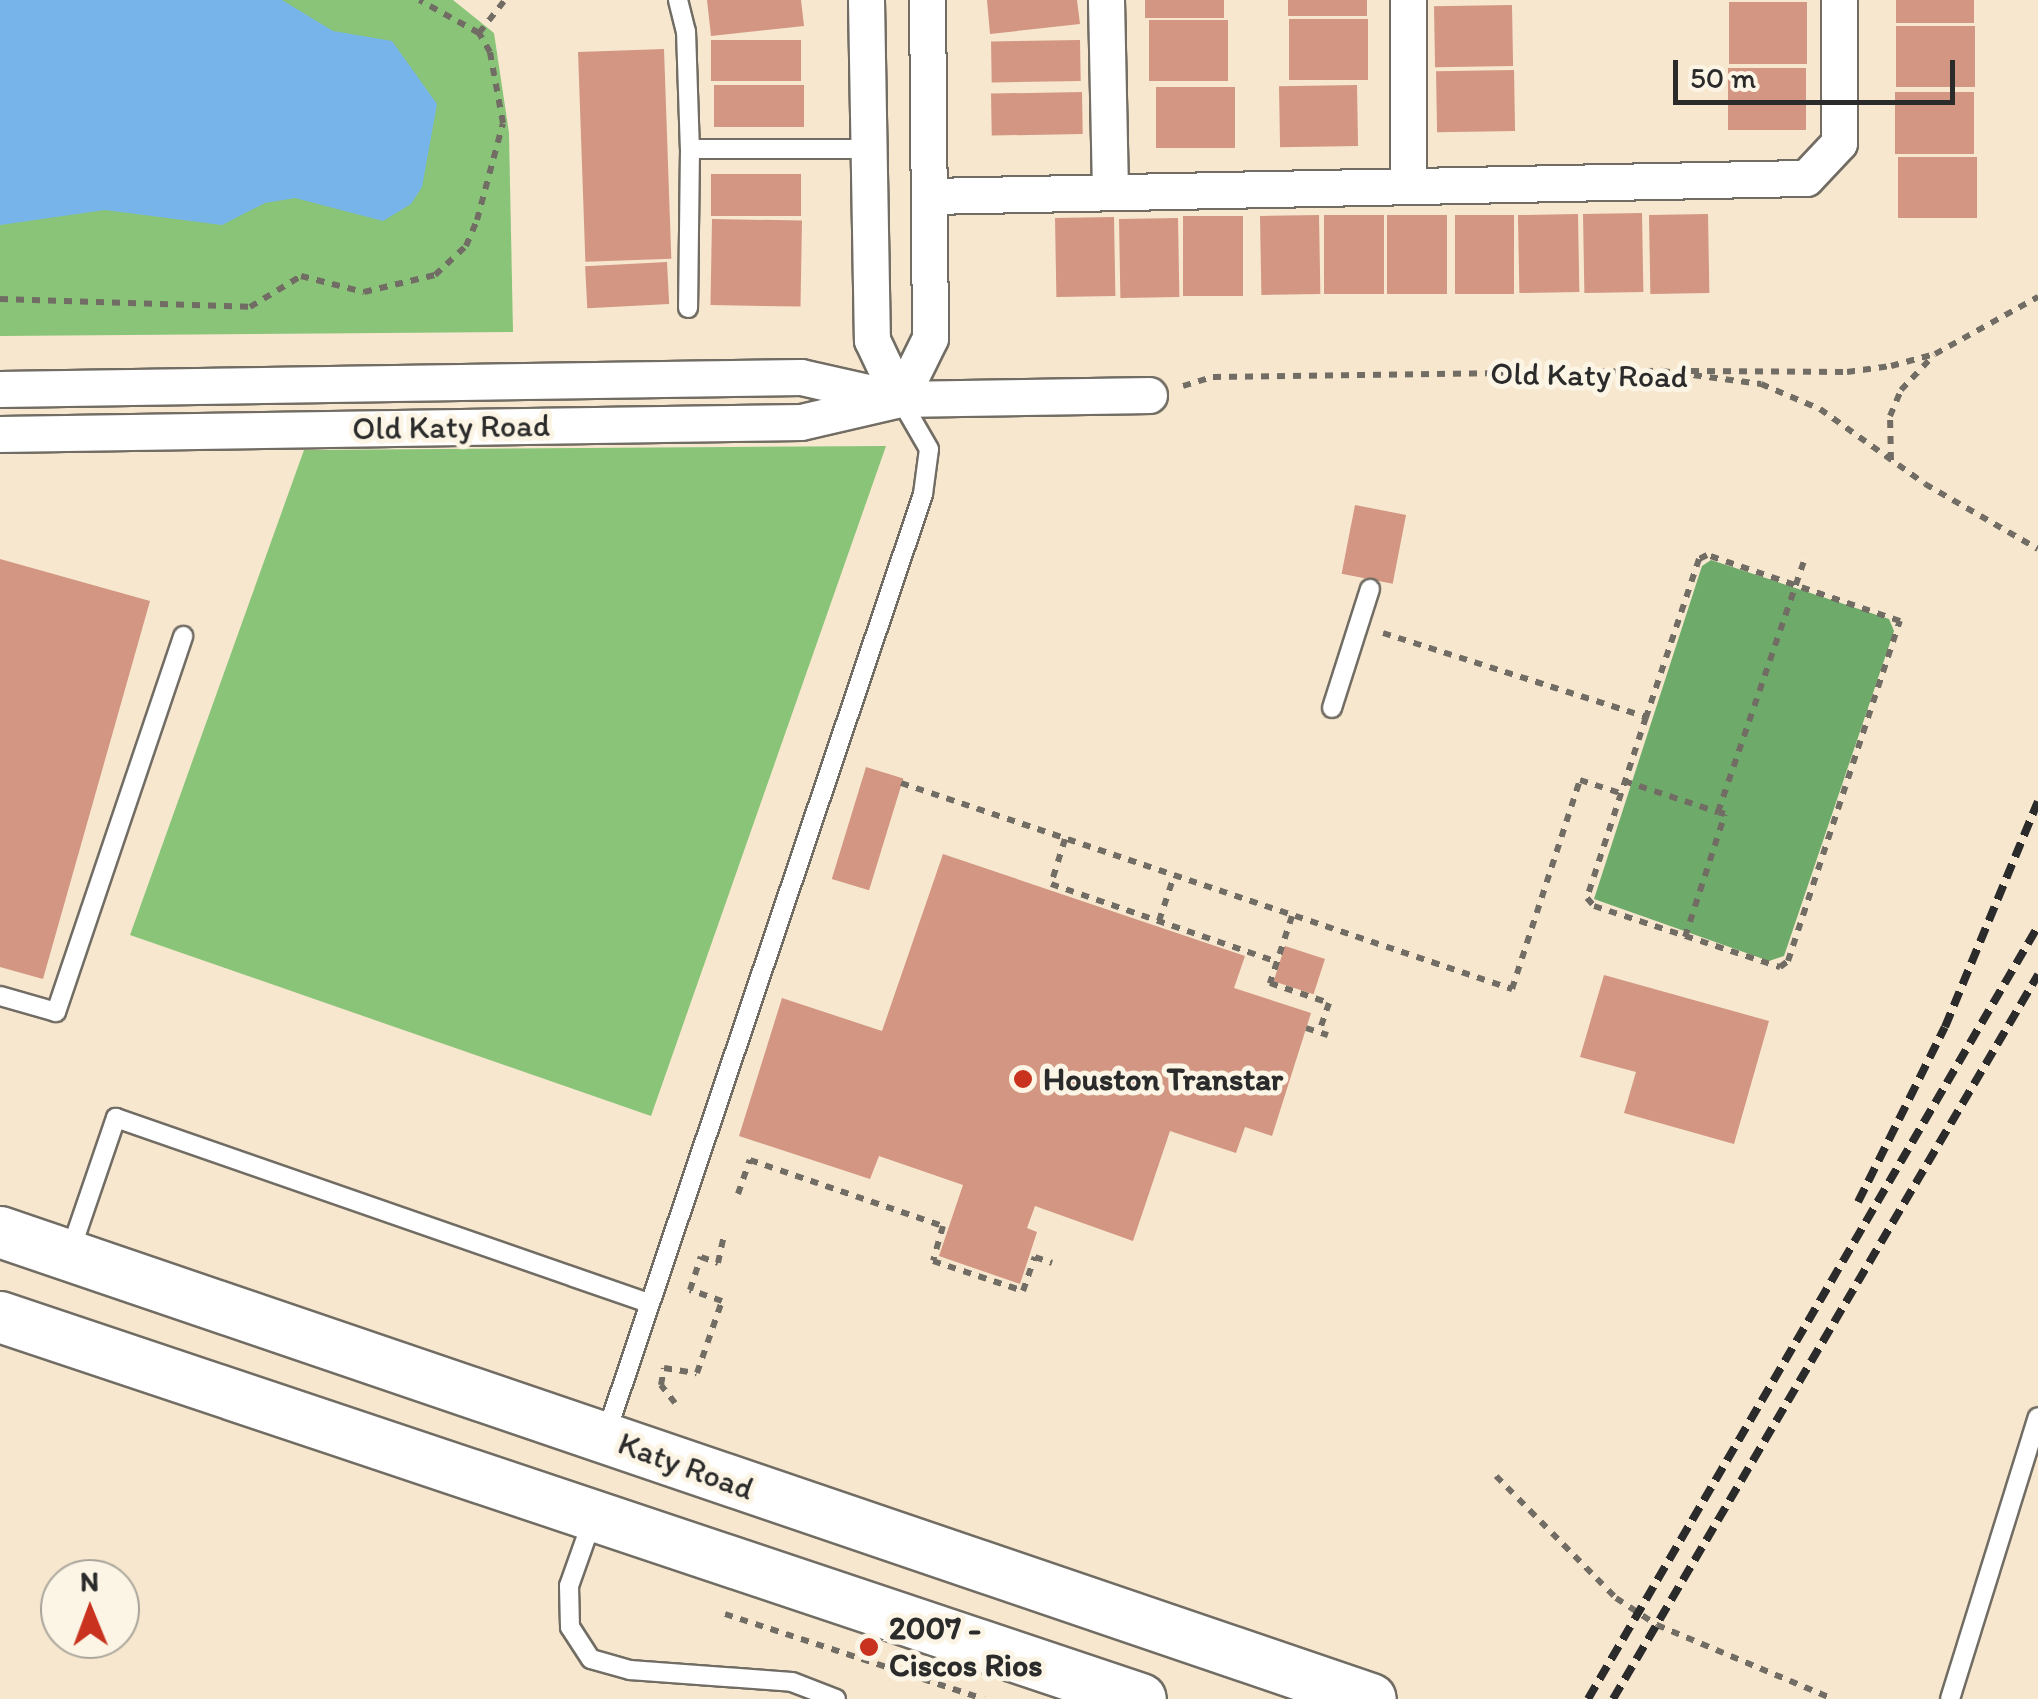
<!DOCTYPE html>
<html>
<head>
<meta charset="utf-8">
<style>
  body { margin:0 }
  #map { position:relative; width:2038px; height:1699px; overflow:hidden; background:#f7e7ce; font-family:Itim,sans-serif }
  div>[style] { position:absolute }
  .green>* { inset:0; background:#89c479 }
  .forest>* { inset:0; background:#6eaa69 }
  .water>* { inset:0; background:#76b4e9 }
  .building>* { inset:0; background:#d29682; transform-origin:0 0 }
  .path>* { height:6px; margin-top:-3px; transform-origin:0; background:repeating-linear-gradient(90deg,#726d64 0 8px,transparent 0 16px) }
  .roads { filter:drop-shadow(2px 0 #726d64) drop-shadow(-2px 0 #726d64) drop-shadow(0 2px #726d64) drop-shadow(0 -2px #726d64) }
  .lane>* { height:18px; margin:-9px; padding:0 9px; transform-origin:9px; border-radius:9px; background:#fff }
  .street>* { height:35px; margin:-17.5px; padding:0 17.5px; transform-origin:17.5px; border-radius:17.5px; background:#fff }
  .secondary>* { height:50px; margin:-25px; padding:0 25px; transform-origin:25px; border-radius:25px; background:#fff }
  .rail>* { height:8px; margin-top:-4px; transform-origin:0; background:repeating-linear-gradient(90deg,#2b2b2b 0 15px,transparent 0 23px) }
  .dots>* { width:28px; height:28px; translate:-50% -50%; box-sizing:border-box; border:5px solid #fcf5e5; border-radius:50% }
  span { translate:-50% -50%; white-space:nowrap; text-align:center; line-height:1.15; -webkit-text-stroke:10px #fcf5e5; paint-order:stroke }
  .street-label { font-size:32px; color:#2b2b2b }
  .poi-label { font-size:32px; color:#2b2b2b; font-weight:700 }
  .left { translate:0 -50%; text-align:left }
  .north { position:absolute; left:40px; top:1559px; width:100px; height:100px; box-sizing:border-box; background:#fcf5e5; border:2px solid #a8a49b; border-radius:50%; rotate:359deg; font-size:28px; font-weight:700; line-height:40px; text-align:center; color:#2b2b2b }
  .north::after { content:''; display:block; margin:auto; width:35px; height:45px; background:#c8321e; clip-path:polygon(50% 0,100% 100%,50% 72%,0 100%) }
  .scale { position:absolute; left:1673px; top:60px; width:282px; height:45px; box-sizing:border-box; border:5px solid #2b2b2b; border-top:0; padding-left:12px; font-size:30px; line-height:35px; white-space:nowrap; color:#2b2b2b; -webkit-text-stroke:8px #fcf5e5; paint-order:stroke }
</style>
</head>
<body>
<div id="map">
  <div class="green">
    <i style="clip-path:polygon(0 0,453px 0,494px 33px,509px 133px,513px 332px,0 336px)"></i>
    <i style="clip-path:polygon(886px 446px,651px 1116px,130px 935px,304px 450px)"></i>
  </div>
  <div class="forest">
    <i style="clip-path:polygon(1711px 560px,1889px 619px,1894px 631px,1784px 956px,1769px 961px,1594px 899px,1702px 566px)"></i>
  </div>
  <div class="water">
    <i style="clip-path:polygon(0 0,282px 0,333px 31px,392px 41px,437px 104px,422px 187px,411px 204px,383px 221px,295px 198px,265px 203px,222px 225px,105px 210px,0 225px)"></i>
  </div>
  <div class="building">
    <i style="clip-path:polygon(707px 0,801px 0,804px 26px,711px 36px)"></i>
    <i style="clip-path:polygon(987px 0,1077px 0,1080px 24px,990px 34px)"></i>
    <i style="left:1145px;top:0;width:79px;height:18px"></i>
    <i style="left:1288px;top:0;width:79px;height:16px"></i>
    <i style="left:1896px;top:0;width:78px;height:23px"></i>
    <i style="left:1729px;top:2px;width:78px;height:62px"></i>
    <i style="left:1512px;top:5px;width:61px;height:78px;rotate:89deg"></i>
    <i style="left:1368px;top:19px;width:61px;height:79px;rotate:90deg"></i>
    <i style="left:1228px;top:20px;width:61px;height:79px;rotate:90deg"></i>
    <i style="left:1975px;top:26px;width:61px;height:79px;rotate:90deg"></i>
    <i style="left:801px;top:40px;width:41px;height:90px;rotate:90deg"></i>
    <i style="left:1080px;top:40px;width:41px;height:89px;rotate:89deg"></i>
    <i style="left:664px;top:49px;width:210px;height:86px;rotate:88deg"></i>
    <i style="left:1728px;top:68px;width:78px;height:62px"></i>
    <i style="left:1514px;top:70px;width:61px;height:78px;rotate:89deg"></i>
    <i style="left:804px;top:85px;width:42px;height:90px;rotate:90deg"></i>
    <i style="left:1357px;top:85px;width:61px;height:78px;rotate:89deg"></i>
    <i style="left:1235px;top:87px;width:61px;height:79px;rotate:90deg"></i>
    <i style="left:1082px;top:92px;width:42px;height:91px;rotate:89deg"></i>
    <i style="left:1895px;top:92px;width:79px;height:62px"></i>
    <i style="left:1977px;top:157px;width:61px;height:79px;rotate:90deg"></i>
    <i style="left:711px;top:174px;width:90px;height:42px"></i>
    <i style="left:1642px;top:213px;width:79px;height:59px;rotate:89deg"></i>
    <i style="left:1578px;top:214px;width:78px;height:60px;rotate:89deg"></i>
    <i style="left:1708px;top:214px;width:79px;height:59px;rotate:89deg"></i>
    <i style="left:1319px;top:215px;width:79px;height:59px;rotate:89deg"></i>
    <i style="left:1384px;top:215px;width:79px;height:60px;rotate:90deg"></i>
    <i style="left:1447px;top:215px;width:79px;height:60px;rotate:90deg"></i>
    <i style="left:1455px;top:215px;width:59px;height:79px"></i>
    <i style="left:1243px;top:216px;width:80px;height:60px;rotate:90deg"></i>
    <i style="left:1114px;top:217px;width:79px;height:59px;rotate:89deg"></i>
    <i style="left:1178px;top:218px;width:79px;height:59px;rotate:89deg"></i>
    <i style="left:712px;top:219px;width:90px;height:86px;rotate:1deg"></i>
    <i style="left:667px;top:262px;width:42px;height:82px;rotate:87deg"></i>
    <i style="left:1355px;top:505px;width:52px;height:70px;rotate:11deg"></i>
    <i style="clip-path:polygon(0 559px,150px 601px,43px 979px,0 967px)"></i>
    <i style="left:866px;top:767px;width:39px;height:117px;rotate:17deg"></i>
    <i style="clip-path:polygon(943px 854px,1245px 956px,1234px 988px,1311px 1013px,1272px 1136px,1245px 1127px,1236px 1153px,1170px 1131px,1133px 1241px,1035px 1206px,1027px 1228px,1037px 1232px,1020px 1284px,939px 1256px,963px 1185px,879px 1156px,870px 1179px,739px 1136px,782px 998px,882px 1031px)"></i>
    <i style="left:1285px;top:946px;width:42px;height:37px;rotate:18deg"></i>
    <i style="clip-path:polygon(1604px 975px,1769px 1021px,1734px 1144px,1624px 1113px,1636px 1072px,1580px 1057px)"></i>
  </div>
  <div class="path">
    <i style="left:479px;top:33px;width:42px;rotate:-51.8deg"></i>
    <i style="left:0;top:299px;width:250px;rotate:1.8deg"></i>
    <i style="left:250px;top:307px;width:60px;rotate:-31.3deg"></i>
    <i style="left:301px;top:276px;width:65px;rotate:14.3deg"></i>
    <i style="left:364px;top:292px;width:73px;rotate:-13.5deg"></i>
    <i style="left:435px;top:275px;width:42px;rotate:-43.1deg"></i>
    <i style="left:466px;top:246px;width:28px;rotate:-67deg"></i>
    <i style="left:477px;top:220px;width:100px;rotate:-75deg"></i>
    <i style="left:503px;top:123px;width:72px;rotate:-100.4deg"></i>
    <i style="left:490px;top:52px;width:22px;rotate:-120deg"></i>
    <i style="left:479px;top:33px;width:68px;rotate:-151.2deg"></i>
    <i style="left:1691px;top:371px;width:156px;rotate:0.4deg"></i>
    <i style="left:1847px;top:372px;width:44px;rotate:-7.8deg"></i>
    <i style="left:1891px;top:366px;width:46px;rotate:-15.3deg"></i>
    <i style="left:1935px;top:354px;width:118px;rotate:-29deg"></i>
    <i style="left:1183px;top:386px;width:31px;rotate:-17deg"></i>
    <i style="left:1213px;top:377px;width:449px;rotate:-0.8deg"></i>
    <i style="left:1662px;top:371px;width:100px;rotate:7.5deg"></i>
    <i style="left:1761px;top:384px;width:64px;rotate:23deg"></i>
    <i style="left:1820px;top:409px;width:129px;rotate:35.5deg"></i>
    <i style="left:1925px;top:484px;width:130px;rotate:29.9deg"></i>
    <i style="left:1891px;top:460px;width:44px;rotate:-91.3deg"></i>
    <i style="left:1890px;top:416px;width:28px;rotate:-67deg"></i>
    <i style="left:1901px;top:390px;width:48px;rotate:-46.7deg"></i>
    <i style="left:1383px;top:633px;width:276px;rotate:17.7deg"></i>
    <i style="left:1646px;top:717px;width:190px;rotate:108.1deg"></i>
    <i style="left:1587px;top:898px;width:11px;rotate:49deg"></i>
    <i style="left:1594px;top:906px;width:196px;rotate:18.2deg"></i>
    <i style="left:1780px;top:967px;width:10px;rotate:-37deg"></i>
    <i style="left:1788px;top:961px;width:358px;rotate:-71.8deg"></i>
    <i style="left:1900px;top:621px;width:204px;rotate:-161.1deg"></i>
    <i style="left:1707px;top:555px;width:9px;rotate:153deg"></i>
    <i style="left:1699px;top:559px;width:167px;rotate:108.5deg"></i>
    <i style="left:1624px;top:781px;width:99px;rotate:18.3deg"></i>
    <i style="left:901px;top:783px;width:645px;rotate:18.63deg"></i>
    <i style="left:1512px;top:989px;width:220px;rotate:-72deg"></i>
    <i style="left:1580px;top:780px;width:42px;rotate:18deg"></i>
    <i style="left:1065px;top:839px;width:47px;rotate:107.3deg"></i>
    <i style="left:1051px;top:884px;width:239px;rotate:19deg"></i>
    <i style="left:1292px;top:916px;width:71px;rotate:108.2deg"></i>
    <i style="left:1270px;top:983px;width:62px;rotate:18.7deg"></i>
    <i style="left:1329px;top:1003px;width:31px;rotate:109deg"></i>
    <i style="left:1159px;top:921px;width:47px;rotate:-71.6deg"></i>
    <i style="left:1685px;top:937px;width:129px;rotate:-72deg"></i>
    <i style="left:1725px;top:814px;width:7px;rotate:-164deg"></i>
    <i style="left:1718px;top:812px;width:272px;rotate:-71.1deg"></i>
    <i style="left:1306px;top:1028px;width:23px;rotate:18deg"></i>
    <i style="left:738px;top:1194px;width:36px;rotate:-71deg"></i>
    <i style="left:750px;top:1160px;width:204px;rotate:18.9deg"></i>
    <i style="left:943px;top:1226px;width:36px;rotate:106deg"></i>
    <i style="left:933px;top:1261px;width:95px;rotate:18.4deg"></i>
    <i style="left:1023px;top:1291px;width:36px;rotate:-71deg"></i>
    <i style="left:1035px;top:1257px;width:18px;rotate:19deg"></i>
    <i style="left:675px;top:1403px;width:23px;rotate:-128deg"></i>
    <i style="left:661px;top:1385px;width:17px;rotate:-80deg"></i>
    <i style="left:664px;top:1368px;width:33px;rotate:9deg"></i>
    <i style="left:697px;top:1373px;width:76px;rotate:-70.9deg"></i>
    <i style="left:722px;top:1301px;width:34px;rotate:-161deg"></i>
    <i style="left:690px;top:1290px;width:35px;rotate:-72deg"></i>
    <i style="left:701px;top:1257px;width:18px;rotate:19deg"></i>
    <i style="left:718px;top:1263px;width:25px;rotate:-78deg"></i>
    <i style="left:1496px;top:1476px;width:171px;rotate:45.5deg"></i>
    <i style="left:1616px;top:1598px;width:49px;rotate:33.4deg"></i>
    <i style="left:1657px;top:1625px;width:191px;rotate:22.8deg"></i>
    <i style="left:725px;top:1614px;width:272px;rotate:18.2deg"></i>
  </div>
  <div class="roads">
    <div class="lane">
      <i style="left:678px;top:0;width:32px;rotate:76deg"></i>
      <i style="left:686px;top:31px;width:118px;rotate:88.1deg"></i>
      <i style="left:690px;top:149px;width:159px;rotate:90.7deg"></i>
      <i style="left:690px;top:149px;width:182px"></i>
      <i style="left:1332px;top:708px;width:125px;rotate:-72.3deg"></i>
      <i style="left:0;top:996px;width:58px;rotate:15.9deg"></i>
      <i style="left:56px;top:1012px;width:397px;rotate:-71.3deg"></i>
      <i style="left:70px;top:1252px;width:142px;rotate:-71.1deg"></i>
      <i style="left:116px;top:1118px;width:563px;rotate:19.17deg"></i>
      <i style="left:606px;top:1434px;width:992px;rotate:-71.36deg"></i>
      <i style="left:923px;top:494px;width:45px;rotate:-82.4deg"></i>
      <i style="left:929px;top:449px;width:58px;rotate:-120.1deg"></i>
      <i style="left:592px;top:1521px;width:69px;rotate:109.5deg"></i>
      <i style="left:569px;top:1586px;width:41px;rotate:88.6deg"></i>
      <i style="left:570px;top:1627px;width:38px;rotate:57deg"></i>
      <i style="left:591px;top:1659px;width:41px;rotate:15.8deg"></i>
      <i style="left:630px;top:1670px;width:162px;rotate:4.2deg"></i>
      <i style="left:792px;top:1682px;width:47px;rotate:21.1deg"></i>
      <i style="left:1950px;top:1699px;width:295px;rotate:-72.7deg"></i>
    </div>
    <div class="street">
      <i style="left:866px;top:0;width:340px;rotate:89deg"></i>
      <i style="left:872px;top:340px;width:65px;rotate:64.6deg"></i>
      <i style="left:1106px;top:0;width:191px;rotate:88.8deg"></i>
      <i style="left:1408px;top:184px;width:184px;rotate:-90deg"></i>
      <i style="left:930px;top:196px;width:876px;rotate:-1.18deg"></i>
      <i style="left:1806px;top:178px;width:48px;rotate:-46.7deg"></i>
      <i style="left:1839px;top:143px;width:143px;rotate:-90deg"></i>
      <i style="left:0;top:389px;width:801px;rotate:-0.86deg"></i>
      <i style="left:801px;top:377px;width:90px;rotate:12.8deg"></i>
      <i style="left:900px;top:399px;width:68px;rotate:-63.8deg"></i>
      <i style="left:930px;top:338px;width:338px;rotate:-90.5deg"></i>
      <i style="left:0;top:434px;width:801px;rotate:-0.86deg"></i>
      <i style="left:801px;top:422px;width:102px;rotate:-13.1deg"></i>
      <i style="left:900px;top:399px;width:249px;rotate:-0.9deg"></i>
    </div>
    <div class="secondary">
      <i style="left:0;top:1232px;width:1448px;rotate:18.81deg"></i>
      <i style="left:0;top:1317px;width:1203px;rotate:18.51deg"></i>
    </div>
  </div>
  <div class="rail">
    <i style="left:1858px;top:1202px;width:195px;rotate:-63.6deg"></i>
    <i style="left:1945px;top:1027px;width:244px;rotate:-67.6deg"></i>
    <i style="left:1588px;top:1699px;width:894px;rotate:-59.79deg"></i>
    <i style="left:1613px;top:1699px;width:840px;rotate:-59.59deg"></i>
  </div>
  <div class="dots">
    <i style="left:1023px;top:1079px;background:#c8321e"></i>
    <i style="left:869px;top:1647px;background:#c8321e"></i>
  </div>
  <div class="street-label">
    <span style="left:1589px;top:375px;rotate:1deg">Old Katy Road</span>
    <span style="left:451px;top:427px;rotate:-1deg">Old Katy Road</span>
    <span style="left:686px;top:1466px;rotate:20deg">Katy Road</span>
  </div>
  <div class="poi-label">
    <span class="left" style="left:1043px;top:1079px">Houston Transtar</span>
    <span class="left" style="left:889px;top:1647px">2007 -<br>Ciscos Rios</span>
  </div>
  <div class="north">N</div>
  <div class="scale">50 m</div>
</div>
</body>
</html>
